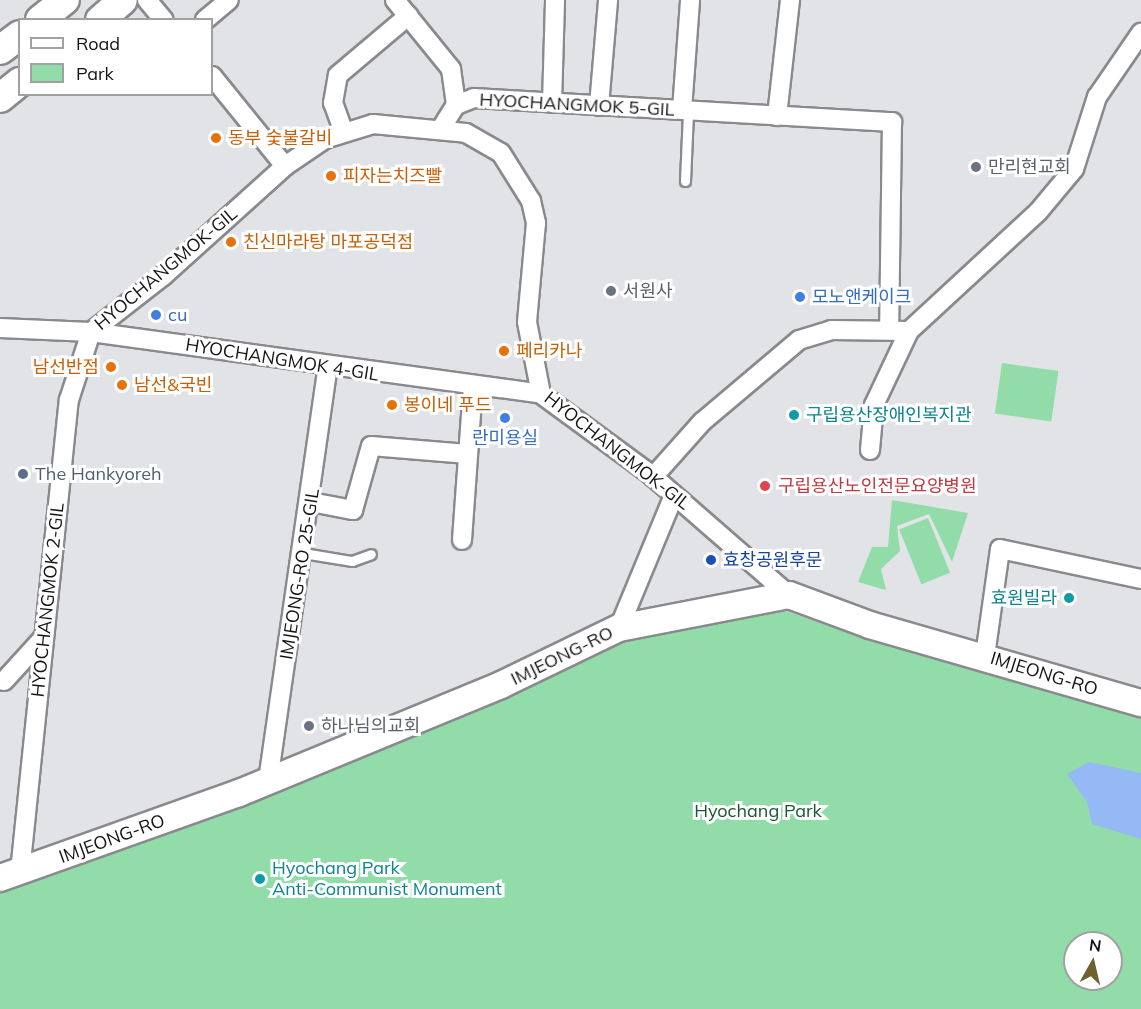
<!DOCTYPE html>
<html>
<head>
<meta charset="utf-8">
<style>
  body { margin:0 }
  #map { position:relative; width:1141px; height:1009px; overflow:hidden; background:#e1e3e6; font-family:Mulish,"Noto Sans KR",sans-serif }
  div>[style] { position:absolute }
  .green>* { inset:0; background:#91dca9; transform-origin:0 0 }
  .water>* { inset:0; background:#94b9f4 }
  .roads { filter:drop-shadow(2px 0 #898a8d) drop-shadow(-2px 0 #898a8d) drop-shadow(0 2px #898a8d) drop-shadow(0 -2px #898a8d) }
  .lane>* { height:9px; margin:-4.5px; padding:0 4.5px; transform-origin:4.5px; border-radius:4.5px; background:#fff }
  .street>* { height:18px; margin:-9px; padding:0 9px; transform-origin:9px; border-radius:9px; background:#fff }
  .secondary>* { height:26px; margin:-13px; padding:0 13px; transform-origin:13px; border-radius:13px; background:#fff }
  .primary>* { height:28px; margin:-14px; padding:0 14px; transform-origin:14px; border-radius:14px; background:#fff }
  .dots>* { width:16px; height:16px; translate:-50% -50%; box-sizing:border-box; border:3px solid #fff; border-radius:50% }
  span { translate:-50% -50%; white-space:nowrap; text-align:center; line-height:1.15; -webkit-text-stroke:6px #fff; paint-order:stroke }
  .street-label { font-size:18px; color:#141415 }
  .food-label { font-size:18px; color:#c56008 }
  .left { translate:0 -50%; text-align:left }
  .right { translate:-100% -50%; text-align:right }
  .worship-label { font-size:18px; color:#5b616d }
  .shop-label { font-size:18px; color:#366cbe }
  .culture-label { font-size:18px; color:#0d838f }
  .service-label { font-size:18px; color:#4e5e75 }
  .health-label { font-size:18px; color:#be3a42 }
  .transit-label { font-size:18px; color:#164399 }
  .park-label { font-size:18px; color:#185732 }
  .legend { position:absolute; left:18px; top:18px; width:195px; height:78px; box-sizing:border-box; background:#fff; border:2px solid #a1a1a1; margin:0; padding:8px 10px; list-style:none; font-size:18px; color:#141415 }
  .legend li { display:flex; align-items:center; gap:12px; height:30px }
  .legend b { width:30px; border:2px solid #a1a1a1 }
  .north { position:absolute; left:1063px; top:931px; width:60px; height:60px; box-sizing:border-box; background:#fff; border:2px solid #a1a1a1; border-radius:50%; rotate:8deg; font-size:16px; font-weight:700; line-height:24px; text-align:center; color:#141415 }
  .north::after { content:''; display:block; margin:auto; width:21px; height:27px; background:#6e612e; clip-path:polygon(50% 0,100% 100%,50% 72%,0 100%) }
</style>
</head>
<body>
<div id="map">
  <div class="green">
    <i style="left:1002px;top:363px;width:57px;height:51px;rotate:8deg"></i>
    <i style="clip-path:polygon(892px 500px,968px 513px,952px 562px,929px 514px,897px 526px,900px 551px,881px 569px,886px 590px,858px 582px,872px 547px,888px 547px)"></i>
    <i style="left:928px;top:518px;width:59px;height:31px;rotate:68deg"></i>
    <i style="clip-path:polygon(evenodd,772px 606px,862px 638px,917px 640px,1141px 712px,1141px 1009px,0 1009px,0 890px,621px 638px,772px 606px,1075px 943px,1111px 943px,1111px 979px,1075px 979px,1075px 943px)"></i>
  </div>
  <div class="water">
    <i style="clip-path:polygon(1089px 762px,1141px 773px,1141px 839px,1092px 824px,1087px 802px,1067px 774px)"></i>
  </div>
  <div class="roads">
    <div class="lane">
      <i style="left:685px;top:181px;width:70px;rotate:-87.5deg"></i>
      <i style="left:303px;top:553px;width:50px;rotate:9.3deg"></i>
      <i style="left:352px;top:561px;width:20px;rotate:-20deg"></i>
    </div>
    <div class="street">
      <i style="left:147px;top:0;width:26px;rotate:50deg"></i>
      <i style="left:395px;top:0;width:89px;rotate:50.9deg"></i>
      <i style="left:451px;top:69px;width:36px;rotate:82deg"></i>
      <i style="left:205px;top:20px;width:31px;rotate:-40deg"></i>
      <i style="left:212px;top:76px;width:116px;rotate:51deg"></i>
      <i style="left:552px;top:103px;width:103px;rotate:-88.3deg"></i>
      <i style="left:599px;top:106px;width:106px;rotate:-85.1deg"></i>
      <i style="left:682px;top:110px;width:110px;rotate:-85.8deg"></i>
      <i style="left:777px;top:116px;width:117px;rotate:-83.6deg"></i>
      <i style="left:442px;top:127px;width:26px;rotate:-58deg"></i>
      <i style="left:456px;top:105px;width:19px;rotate:-21deg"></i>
      <i style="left:474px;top:98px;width:419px;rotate:3.3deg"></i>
      <i style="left:892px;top:122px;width:208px;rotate:90.8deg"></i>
      <i style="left:343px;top:130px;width:29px;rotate:-110deg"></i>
      <i style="left:333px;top:103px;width:28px;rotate:-80deg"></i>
      <i style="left:338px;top:75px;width:92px;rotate:-40.1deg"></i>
      <i style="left:0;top:328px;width:91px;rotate:2.5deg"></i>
      <i style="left:91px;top:332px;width:454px;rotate:7.8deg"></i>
      <i style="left:91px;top:332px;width:91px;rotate:-37.9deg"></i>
      <i style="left:163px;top:276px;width:164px;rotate:-42deg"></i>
      <i style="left:285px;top:166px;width:48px;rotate:-34deg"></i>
      <i style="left:325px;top:139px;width:50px;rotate:-17.4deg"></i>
      <i style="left:373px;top:124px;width:93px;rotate:5.5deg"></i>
      <i style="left:466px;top:133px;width:40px;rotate:29.7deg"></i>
      <i style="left:501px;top:153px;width:57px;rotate:58deg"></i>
      <i style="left:531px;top:201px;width:23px;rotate:77deg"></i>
      <i style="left:536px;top:223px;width:99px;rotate:95.2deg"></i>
      <i style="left:527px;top:322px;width:73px;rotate:79deg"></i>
      <i style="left:541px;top:394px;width:134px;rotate:36.2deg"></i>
      <i style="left:649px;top:473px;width:186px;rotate:41.1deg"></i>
      <i style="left:870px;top:450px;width:45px;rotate:-84.9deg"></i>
      <i style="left:874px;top:405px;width:82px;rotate:-64.7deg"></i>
      <i style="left:653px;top:477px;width:74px;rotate:-48.3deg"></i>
      <i style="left:702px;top:422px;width:127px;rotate:-40.2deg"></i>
      <i style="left:799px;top:340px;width:34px;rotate:-17deg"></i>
      <i style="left:831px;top:330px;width:78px;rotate:0.7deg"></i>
      <i style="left:909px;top:331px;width:176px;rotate:-42.7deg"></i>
      <i style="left:1038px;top:212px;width:56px;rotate:-50.1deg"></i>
      <i style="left:1074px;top:169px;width:76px;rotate:-72.3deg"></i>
      <i style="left:1097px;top:97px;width:78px;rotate:-55.5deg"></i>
      <i style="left:311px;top:502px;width:43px;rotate:10.8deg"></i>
      <i style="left:353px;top:510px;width:66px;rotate:-74.3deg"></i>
      <i style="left:371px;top:446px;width:97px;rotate:4.7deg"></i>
      <i style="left:462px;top:540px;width:152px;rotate:-85.9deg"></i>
      <i style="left:619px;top:628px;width:144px;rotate:-67.5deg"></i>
      <i style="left:985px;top:656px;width:108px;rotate:-82deg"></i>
      <i style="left:1000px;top:549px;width:144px;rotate:12deg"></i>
      <i style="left:4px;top:681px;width:59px;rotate:-47.7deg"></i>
      <i style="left:268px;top:781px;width:418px;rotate:-81.8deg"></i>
      <i style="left:20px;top:872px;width:475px;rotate:-84.1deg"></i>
      <i style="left:69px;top:400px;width:71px;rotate:-72.1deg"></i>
    </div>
    <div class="secondary">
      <i style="left:0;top:878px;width:254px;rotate:-19.6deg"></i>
      <i style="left:239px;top:793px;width:283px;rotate:-22.4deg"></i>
      <i style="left:501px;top:685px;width:131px;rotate:-25.8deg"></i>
      <i style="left:619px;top:628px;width:173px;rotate:-11deg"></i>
      <i style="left:789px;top:595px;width:86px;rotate:20.3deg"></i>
      <i style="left:870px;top:625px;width:282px;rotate:16.1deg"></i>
    </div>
    <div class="primary">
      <i style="left:40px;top:20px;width:32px;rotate:-39deg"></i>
      <i style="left:100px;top:20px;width:30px;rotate:-41deg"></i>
      <i style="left:0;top:50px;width:25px;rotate:-37deg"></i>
      <i style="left:0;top:98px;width:26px;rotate:-39deg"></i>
    </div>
  </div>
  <div class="dots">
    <i style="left:216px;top:138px;background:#e8710a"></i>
    <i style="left:976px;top:167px;background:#6b7280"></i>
    <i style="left:331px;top:176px;background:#e8710a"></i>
    <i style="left:231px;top:242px;background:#e8710a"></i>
    <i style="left:611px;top:291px;background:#6b7280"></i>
    <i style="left:800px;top:297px;background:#3f7fe0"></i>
    <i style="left:156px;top:315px;background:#3f7fe0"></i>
    <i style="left:504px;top:351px;background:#e8710a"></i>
    <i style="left:111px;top:367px;background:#e8710a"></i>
    <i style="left:122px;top:385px;background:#e8710a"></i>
    <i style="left:392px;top:405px;background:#e8710a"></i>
    <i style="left:794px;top:415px;background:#0f9aa8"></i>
    <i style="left:505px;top:418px;background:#3f7fe0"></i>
    <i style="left:23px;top:474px;background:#5c6f8a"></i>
    <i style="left:765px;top:486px;background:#e0444e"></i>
    <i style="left:711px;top:560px;background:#1a4fb4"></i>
    <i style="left:1069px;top:598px;background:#0f9aa8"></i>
    <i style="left:309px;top:726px;background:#6b7280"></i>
    <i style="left:260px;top:879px;background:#0f9aa8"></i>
  </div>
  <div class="street-label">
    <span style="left:577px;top:105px;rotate:3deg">HYOCHANGMOK 5-GIL</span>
    <span style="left:166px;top:269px;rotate:-40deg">HYOCHANGMOK-GIL</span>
    <span style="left:282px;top:360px;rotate:9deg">HYOCHANGMOK 4-GIL</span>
    <span style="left:617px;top:451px;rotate:38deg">HYOCHANGMOK-GIL</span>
    <span style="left:300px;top:574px;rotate:-81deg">IMJEONG-RO 25-GIL</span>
    <span style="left:48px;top:600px;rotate:-84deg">HYOCHANGMOK 2-GIL</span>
    <span style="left:562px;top:656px;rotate:-26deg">IMJEONG-RO</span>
    <span style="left:1044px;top:674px;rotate:17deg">IMJEONG-RO</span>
    <span style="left:112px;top:839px;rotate:-20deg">IMJEONG-RO</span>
  </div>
  <div class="food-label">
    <span class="left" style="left:228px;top:138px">동부 숯불갈비</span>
    <span class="left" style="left:343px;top:176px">피자는치즈빨</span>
    <span class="left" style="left:243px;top:242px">친신마라탕 마포공덕점</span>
    <span class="left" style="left:516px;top:351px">페리카나</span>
    <span class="right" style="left:99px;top:367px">남선반점</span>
    <span class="left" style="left:134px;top:385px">남선&amp;국빈</span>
    <span class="left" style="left:404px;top:405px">봉이네 푸드</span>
  </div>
  <div class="worship-label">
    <span class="left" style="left:988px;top:167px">만리현교회</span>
    <span class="left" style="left:623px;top:291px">서원사</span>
    <span class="left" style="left:321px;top:726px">하나님의교회</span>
  </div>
  <div class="shop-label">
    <span class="left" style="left:812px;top:297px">모노앤케이크</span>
    <span class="left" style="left:168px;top:315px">cu</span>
    <span style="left:505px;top:438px">란미용실</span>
  </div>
  <div class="culture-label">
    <span class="left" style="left:806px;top:415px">구립용산장애인복지관</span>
    <span class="right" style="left:1057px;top:598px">효원빌라</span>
    <span class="left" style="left:272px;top:879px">Hyochang Park<br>Anti-Communist Monument</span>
  </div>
  <div class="service-label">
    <span class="left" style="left:35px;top:474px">The Hankyoreh</span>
  </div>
  <div class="health-label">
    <span class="left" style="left:778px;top:486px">구립용산노인전문요양병원</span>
  </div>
  <div class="transit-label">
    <span class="left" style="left:723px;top:560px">효창공원후문</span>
  </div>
  <div class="park-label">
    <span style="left:758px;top:811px">Hyochang Park</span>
  </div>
  <ul class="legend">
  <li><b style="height:8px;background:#fff"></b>Road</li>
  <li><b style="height:16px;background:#91dca9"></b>Park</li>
  </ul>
  <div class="north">N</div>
</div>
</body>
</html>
